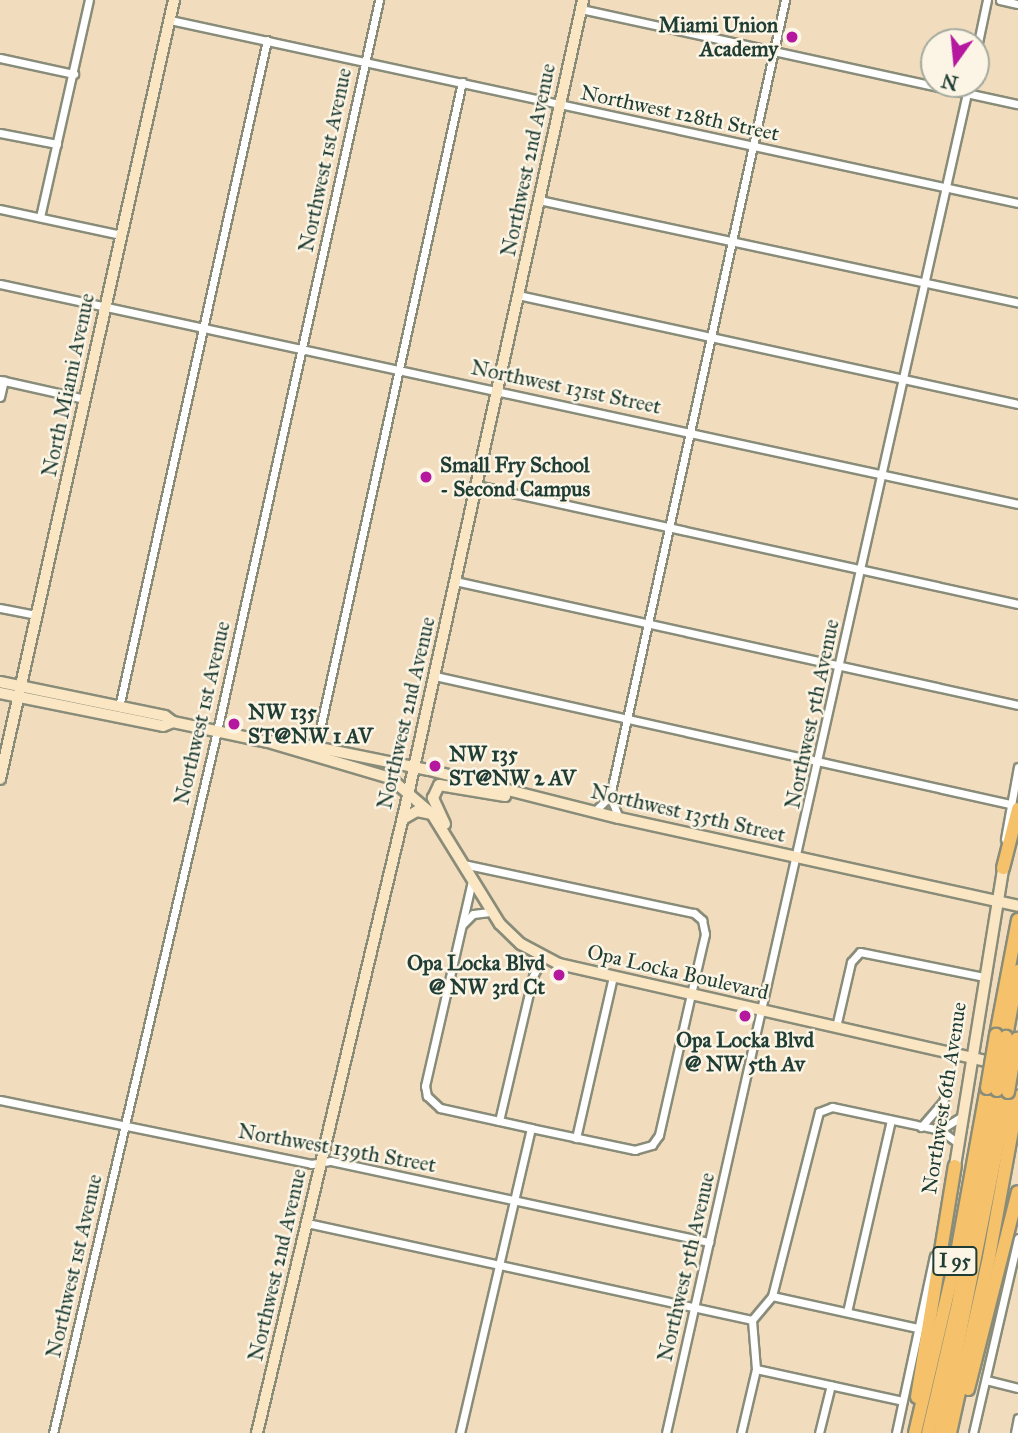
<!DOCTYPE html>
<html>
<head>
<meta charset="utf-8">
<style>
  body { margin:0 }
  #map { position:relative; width:1018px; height:1433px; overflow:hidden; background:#f2dcbe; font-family:"IM FELL Great Primer",serif }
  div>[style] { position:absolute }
  .roads { filter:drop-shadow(2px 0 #888c79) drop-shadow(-2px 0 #888c79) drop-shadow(0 2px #888c79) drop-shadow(0 -2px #888c79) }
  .street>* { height:7px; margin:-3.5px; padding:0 3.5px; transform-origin:3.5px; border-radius:3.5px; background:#fff }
  .secondary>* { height:10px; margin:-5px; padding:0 5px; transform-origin:5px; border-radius:5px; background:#fbe6c4 }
  .highway>* { height:12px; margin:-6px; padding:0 6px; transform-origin:6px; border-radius:6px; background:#f5c16b }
  .bridges { filter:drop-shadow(2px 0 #888c79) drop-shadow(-2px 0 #888c79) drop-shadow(0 2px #888c79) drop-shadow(0 -2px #888c79) }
  .highway-bridge>* { height:12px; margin:-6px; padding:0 6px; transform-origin:6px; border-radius:6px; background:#f5c16b }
  .dots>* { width:19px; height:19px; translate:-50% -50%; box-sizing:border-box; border:4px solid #fcf5e5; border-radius:50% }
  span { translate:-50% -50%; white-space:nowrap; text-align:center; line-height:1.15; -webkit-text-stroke:5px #fcf5e5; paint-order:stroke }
  .shield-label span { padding:2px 5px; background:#fcf5e5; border:2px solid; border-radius:5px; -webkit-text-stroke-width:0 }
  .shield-label { font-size:19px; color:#1f3d34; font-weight:700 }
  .poi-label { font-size:21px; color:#1f3d34; font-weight:700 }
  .right { translate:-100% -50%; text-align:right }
  .left { translate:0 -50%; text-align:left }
  .street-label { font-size:21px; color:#1f3d34 }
  .north { position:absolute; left:920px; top:28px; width:70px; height:70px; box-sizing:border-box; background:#fcf5e5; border:2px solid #a4ab9e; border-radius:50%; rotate:195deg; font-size:19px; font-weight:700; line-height:28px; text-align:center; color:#1f3d34 }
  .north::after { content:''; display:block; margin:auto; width:24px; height:32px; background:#b5179e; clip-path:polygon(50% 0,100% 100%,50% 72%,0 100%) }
</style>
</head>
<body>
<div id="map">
  <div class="roads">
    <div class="street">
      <i style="left:1000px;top:0;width:18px;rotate:13deg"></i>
      <i style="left:581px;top:9px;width:447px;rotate:12.3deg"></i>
      <i style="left:170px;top:20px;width:868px;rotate:12.18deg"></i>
      <i style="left:976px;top:52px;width:53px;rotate:-78.1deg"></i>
      <i style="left:0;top:58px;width:76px;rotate:12.2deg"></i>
      <i style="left:0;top:133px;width:58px;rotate:10.9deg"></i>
      <i style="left:539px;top:200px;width:490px;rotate:12.1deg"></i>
      <i style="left:0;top:209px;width:124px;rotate:12.1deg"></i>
      <i style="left:40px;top:217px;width:222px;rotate:-77.3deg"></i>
      <i style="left:0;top:284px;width:1042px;rotate:12.19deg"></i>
      <i style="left:518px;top:295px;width:512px;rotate:12.3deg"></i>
      <i style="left:0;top:380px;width:87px;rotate:12.6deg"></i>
      <i style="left:0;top:397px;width:17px;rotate:-77deg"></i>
      <i style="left:476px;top:485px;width:555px;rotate:12.38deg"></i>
      <i style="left:455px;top:581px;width:576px;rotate:12.42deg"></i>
      <i style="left:0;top:608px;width:38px;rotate:11deg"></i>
      <i style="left:435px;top:676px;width:589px;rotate:12.55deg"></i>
      <i style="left:119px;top:707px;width:683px;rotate:-77.49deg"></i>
      <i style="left:316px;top:747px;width:681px;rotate:-77.62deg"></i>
      <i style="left:610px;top:796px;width:24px;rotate:68deg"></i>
      <i style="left:594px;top:812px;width:23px;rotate:-45deg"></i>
      <i style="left:610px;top:796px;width:815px;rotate:-77.6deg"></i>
      <i style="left:1005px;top:839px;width:73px;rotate:-79.8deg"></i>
      <i style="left:463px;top:864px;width:236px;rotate:12deg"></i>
      <i style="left:694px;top:913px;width:11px;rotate:41deg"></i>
      <i style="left:702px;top:920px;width:14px;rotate:78deg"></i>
      <i style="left:705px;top:934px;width:62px;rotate:103.1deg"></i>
      <i style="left:691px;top:994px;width:145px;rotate:102.8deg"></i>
      <i style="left:659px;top:1135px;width:12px;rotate:125deg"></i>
      <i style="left:652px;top:1145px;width:18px;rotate:164deg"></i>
      <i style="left:635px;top:1150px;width:106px;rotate:-168.1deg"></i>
      <i style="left:531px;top:1128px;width:93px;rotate:-167.6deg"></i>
      <i style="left:440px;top:1108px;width:18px;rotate:-137deg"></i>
      <i style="left:427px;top:1096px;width:10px;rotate:-101deg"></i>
      <i style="left:425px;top:1086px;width:210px;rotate:-77.1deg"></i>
      <i style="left:463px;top:924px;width:14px;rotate:-45deg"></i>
      <i style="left:473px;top:914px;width:17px;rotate:-7deg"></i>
      <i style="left:836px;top:1027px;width:67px;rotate:-77deg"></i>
      <i style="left:851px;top:962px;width:13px;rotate:-48deg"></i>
      <i style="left:860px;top:952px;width:126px;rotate:11.4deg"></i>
      <i style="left:0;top:1100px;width:318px;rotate:11.6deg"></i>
      <i style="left:311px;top:1164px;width:20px;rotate:-9deg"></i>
      <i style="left:331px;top:1161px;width:387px;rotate:12.1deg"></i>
      <i style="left:499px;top:1121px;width:149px;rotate:-76.8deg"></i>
      <i style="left:533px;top:976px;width:21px;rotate:-62deg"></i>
      <i style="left:921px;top:1127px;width:33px;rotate:-49deg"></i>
      <i style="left:943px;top:1102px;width:29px;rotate:-74deg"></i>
      <i style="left:940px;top:1130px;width:26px;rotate:-32deg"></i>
      <i style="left:576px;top:1138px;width:165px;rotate:-77.1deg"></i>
      <i style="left:307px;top:1223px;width:455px;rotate:12.3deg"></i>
      <i style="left:772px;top:1296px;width:149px;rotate:12.4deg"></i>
      <i style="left:847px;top:1312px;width:197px;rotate:-77.1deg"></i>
      <i style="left:756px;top:1369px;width:150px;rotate:12.3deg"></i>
      <i style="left:986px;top:1380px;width:33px;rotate:14deg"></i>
      <i style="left:53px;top:1433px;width:721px;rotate:-76.85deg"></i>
      <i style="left:217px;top:731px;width:749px;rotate:-77.5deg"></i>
      <i style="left:460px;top:1433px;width:313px;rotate:-76.9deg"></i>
      <i style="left:666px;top:1433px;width:1383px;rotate:-77.34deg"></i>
      <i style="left:741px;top:1433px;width:66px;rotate:-76.8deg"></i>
      <i style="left:756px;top:1369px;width:49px;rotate:-94.7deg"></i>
      <i style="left:752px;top:1320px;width:31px;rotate:-50deg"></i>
      <i style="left:772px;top:1296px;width:190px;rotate:-75.7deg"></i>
      <i style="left:819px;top:1112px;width:14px;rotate:-21deg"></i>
      <i style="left:832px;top:1107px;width:110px;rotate:12deg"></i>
      <i style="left:940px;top:1130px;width:22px;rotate:36deg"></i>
      <i style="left:819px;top:1433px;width:49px;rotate:-76deg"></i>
      <i style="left:896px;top:1433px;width:181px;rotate:-77.9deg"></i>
      <i style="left:973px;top:1433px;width:200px;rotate:-77deg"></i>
      <i style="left:1015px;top:1433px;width:15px;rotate:-79deg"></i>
    </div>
    <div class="secondary">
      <i style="left:0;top:682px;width:168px;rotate:11.6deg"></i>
      <i style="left:165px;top:716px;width:10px;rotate:37deg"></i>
      <i style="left:173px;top:722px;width:97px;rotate:11.9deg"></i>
      <i style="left:268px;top:742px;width:127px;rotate:16.4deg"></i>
      <i style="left:390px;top:778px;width:55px;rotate:40.6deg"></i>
      <i style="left:432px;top:814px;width:129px;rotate:58.3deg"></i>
      <i style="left:500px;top:924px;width:29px;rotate:44deg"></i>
      <i style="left:521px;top:944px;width:43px;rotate:27.8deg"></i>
      <i style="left:559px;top:964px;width:448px;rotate:12.8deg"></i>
      <i style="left:0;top:693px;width:166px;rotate:11.4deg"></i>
      <i style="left:163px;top:726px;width:11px;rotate:-22deg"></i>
      <i style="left:268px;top:742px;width:12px;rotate:-9deg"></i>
      <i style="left:280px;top:740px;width:152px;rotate:11.4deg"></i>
      <i style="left:429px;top:770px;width:196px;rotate:14.2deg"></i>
      <i style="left:619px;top:818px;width:409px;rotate:12.4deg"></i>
      <i style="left:0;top:779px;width:798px;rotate:-77.41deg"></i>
      <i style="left:403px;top:819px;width:16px;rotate:-30deg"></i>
      <i style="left:417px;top:811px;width:14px;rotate:12deg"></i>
      <i style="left:445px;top:824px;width:29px;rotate:-115deg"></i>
      <i style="left:433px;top:798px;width:14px;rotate:-65deg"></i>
      <i style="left:439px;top:785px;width:67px;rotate:9.5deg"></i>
      <i style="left:955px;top:1166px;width:302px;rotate:-80.8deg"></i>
      <i style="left:257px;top:1433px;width:646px;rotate:-76.67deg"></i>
      <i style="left:406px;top:804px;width:823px;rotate:-77.58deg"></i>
    </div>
    <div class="highway">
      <i style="left:1003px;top:868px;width:61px;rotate:-75.7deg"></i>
      <i style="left:996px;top:1035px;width:117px;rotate:-79.2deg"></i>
      <i style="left:1006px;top:1037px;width:67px;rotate:-79.7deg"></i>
      <i style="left:968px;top:1389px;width:203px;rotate:-75.8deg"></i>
      <i style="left:917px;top:1397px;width:234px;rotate:-80.7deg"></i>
      <i style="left:915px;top:1433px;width:180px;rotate:-76.8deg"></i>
      <i style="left:956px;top:1258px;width:173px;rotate:-79.7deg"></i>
      <i style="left:928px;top:1433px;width:132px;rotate:-76.9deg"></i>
      <i style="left:958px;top:1304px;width:218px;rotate:-79.7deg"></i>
      <i style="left:940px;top:1433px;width:348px;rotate:-78.7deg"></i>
      <i style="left:950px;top:1433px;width:180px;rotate:-77.5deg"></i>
      <i style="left:989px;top:1257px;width:163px;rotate:-79.7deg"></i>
    </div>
  </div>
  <div class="bridges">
    <div class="highway-bridge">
      <i style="left:987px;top:1088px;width:54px;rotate:-80.4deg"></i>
      <i style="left:997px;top:1090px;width:54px;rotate:-80.4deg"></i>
      <i style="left:1008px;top:1092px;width:54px;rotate:-80.4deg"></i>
    </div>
  </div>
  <div class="dots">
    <i style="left:792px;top:37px;background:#b5179e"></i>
    <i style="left:426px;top:477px;background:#b5179e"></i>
    <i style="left:234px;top:724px;background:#b5179e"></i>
    <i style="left:435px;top:766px;background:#b5179e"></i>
    <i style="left:559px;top:975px;background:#b5179e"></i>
    <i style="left:745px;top:1016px;background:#b5179e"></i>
  </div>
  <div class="shield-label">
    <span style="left:955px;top:1261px">I 95</span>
  </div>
  <div class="poi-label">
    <span class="right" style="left:778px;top:37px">Miami Union<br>Academy</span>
    <span class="left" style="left:440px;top:477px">Small Fry School<br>- Second Campus</span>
    <span class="left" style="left:248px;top:724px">NW 135<br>ST@NW 1 AV</span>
    <span class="left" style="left:449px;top:766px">NW 135<br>ST@NW 2 AV</span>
    <span class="right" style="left:545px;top:975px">Opa Locka Blvd<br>@ NW 3rd Ct</span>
    <span style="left:745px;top:1052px">Opa Locka Blvd<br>@ NW 5th Av</span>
  </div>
  <div class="street-label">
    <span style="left:680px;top:113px;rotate:12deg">Northwest 128th Street</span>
    <span style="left:325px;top:160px;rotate:-78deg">Northwest 1st Avenue</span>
    <span style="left:528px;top:160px;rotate:-78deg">Northwest 2nd Avenue</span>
    <span style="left:68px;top:385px;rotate:-78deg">North Miami Avenue</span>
    <span style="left:566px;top:387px;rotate:12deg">Northwest 131st Street</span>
    <span style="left:202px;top:713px;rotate:-77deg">Northwest 1st Avenue</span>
    <span style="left:406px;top:713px;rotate:-77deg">Northwest 2nd Avenue</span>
    <span style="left:812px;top:714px;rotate:-78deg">Northwest 5th Avenue</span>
    <span style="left:688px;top:813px;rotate:13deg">Northwest 135th Street</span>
    <span style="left:678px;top:972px;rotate:13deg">Opa Locka Boulevard</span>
    <span style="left:944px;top:1098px;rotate:-81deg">Northwest 6th Avenue</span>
    <span style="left:337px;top:1148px;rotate:10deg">Northwest 139th Street</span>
    <span style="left:277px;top:1265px;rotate:-77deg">Northwest 2nd Avenue</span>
    <span style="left:74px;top:1266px;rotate:-77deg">Northwest 1st Avenue</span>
    <span style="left:686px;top:1267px;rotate:-77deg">Northwest 5th Avenue</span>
  </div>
  <div class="north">N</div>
</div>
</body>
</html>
